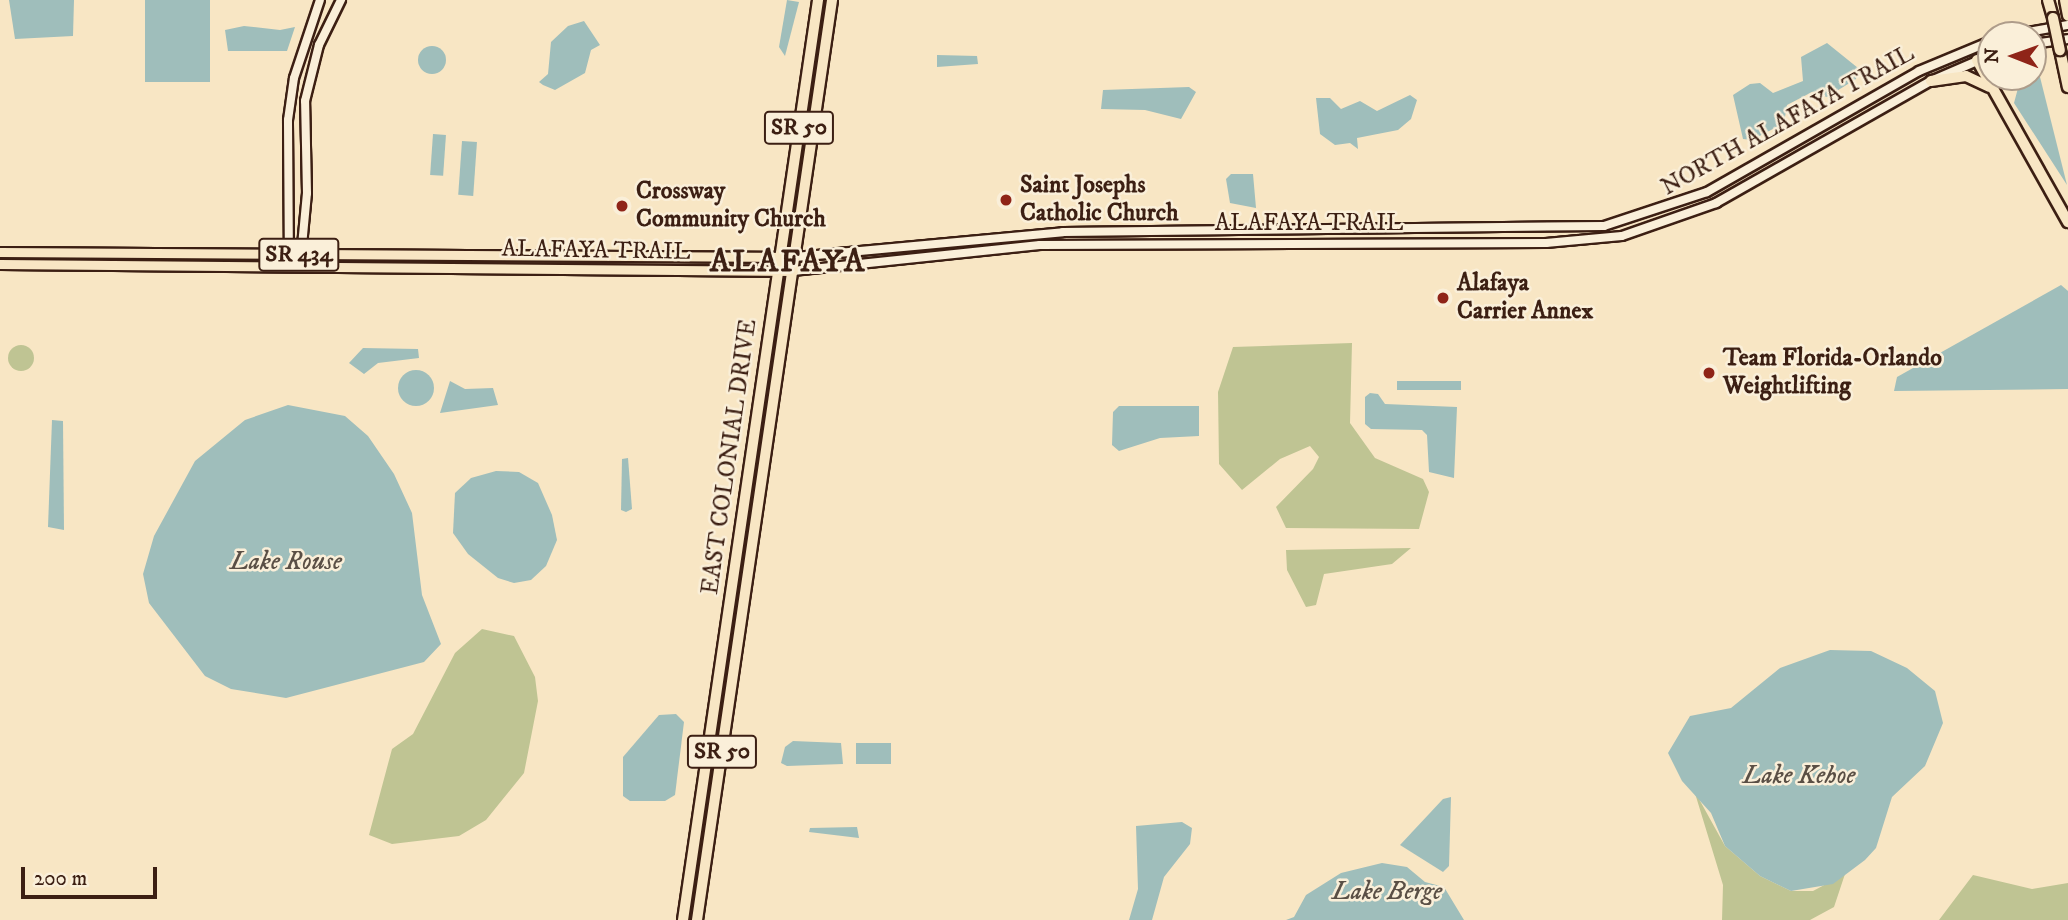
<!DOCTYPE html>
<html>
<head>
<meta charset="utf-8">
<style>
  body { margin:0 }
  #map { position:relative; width:2068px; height:920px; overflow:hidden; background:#f8e6c4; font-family:"IM FELL DW Pica",serif }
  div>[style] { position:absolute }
  .green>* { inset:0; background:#bfc493 }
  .round { border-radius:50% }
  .water>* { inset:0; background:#9fbebb; transform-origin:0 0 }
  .roads { filter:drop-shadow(2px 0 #3c1f13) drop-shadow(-2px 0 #3c1f13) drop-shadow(0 2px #3c1f13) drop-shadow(0 -2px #3c1f13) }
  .secondary>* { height:8px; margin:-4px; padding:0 4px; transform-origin:4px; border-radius:4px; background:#faefd9 }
  .primary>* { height:9px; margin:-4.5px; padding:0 4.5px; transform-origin:4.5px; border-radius:4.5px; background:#f8e6c4 }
  .highway>* { height:10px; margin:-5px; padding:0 5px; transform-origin:5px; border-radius:5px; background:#f8e6c4 }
  .bridges { filter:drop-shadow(2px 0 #3c1f13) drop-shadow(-2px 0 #3c1f13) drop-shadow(0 2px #3c1f13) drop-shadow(0 -2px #3c1f13) }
  .highway-bridge>* { height:10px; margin:-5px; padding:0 5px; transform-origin:5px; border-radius:5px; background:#f8e6c4 }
  .dots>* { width:19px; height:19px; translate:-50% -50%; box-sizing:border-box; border:4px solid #faefd9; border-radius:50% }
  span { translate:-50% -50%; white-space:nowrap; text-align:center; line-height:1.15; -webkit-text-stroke:5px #faefd9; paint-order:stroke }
  .shield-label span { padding:2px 5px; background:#faefd9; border:2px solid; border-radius:5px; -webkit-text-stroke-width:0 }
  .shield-label { font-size:23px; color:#3c1f13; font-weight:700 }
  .street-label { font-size:24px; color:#3c1f13 }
  .poi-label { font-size:24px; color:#3c1f13; font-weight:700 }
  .left { translate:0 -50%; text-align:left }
  .water-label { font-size:26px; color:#5a4f45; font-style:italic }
  .district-label { font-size:32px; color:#3c1f13; font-weight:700; letter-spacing:2px }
  .north { position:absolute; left:1977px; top:21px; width:70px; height:70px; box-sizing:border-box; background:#faefd9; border:2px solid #ae9c8a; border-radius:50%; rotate:271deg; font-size:19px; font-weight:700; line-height:28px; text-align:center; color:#3c1f13 }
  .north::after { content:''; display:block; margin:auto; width:24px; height:32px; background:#8f2418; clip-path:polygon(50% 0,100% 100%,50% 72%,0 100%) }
  .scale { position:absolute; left:21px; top:867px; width:136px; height:32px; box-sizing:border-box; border:4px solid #3c1f13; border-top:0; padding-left:9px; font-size:21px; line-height:24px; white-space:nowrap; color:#3c1f13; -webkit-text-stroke:5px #faefd9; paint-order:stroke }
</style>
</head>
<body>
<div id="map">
  <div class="green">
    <i style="clip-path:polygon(1352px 343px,1350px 423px,1375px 458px,1423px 479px,1429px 492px,1419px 529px,1286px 528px,1276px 507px,1313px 469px,1319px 457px,1310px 446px,1280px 459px,1242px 490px,1219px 464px,1218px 392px,1233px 347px)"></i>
    <i class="round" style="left:8px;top:345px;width:26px;height:26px"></i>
    <i style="clip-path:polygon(1411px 548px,1392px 564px,1324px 574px,1316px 605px,1306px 607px,1287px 570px,1286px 550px)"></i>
    <i style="clip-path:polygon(482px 629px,514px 636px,535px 677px,538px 701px,524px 773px,486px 820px,459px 836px,392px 844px,369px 835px,392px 749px,413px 734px,455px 653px)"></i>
    <i style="clip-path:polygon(1694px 790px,1725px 846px,1760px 876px,1791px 891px,1813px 891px,1845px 874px,1834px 907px,1810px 920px,1722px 920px,1723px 885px)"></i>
    <i style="clip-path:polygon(1973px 875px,2032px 889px,2068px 883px,2068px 920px,1939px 920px)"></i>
  </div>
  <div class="water">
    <i style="clip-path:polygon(9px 0,74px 0,73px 36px,15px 39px)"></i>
    <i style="left:145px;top:0;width:65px;height:82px"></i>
    <i style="clip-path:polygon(787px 0,799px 2px,785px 56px,779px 47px)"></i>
    <i style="clip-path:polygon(584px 21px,600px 45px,591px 50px,585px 73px,555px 90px,543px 85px,539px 82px,548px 74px,551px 42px,568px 26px)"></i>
    <i style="clip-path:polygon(244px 26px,280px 30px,295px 27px,287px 51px,228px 51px,225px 30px)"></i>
    <i style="clip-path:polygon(1827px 43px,1858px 68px,1856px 79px,1827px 97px,1812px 92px,1787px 105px,1784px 123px,1752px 140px,1743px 139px,1733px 95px,1750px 84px,1760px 83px,1773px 93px,1803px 81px,1801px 57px)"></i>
    <i class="round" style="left:418px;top:46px;width:28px;height:28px"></i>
    <i style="clip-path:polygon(937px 55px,977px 56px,978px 64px,937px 67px)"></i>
    <i style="clip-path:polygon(2033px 68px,2038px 69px,2067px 185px,2014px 103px,2021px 77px,2033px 77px)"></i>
    <i style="clip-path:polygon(1189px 87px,1196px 92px,1181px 119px,1145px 110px,1101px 109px,1103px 90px)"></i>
    <i style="clip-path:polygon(1410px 95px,1417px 100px,1411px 119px,1398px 130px,1357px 138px,1358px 149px,1350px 143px,1335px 145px,1320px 134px,1316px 98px,1330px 98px,1341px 109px,1360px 101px,1377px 111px)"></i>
    <i style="left:433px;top:134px;width:13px;height:41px;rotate:4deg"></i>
    <i style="left:462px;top:141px;width:15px;height:54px;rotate:4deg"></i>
    <i style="clip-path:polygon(1231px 174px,1253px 174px,1256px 208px,1230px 203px,1226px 179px)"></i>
    <i style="clip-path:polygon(2061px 285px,2068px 291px,2068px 389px,1894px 391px,1897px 377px)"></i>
    <i style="clip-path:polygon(363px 348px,418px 349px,419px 358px,378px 363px,364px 374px,349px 363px)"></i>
    <i class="round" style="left:398px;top:370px;width:36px;height:36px"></i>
    <i style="clip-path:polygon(450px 381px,465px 389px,493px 388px,498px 405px,440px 413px)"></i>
    <i style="left:1397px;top:381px;width:64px;height:9px"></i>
    <i style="clip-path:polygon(1370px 393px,1378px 394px,1385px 404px,1457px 407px,1454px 478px,1429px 472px,1427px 435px,1422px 430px,1371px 429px,1365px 424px,1365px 397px)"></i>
    <i style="clip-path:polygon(288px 405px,345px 416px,368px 436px,394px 474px,412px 513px,422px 595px,441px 644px,424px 662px,286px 698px,231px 689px,205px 676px,149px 603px,143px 574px,154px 536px,195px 461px,245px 420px)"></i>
    <i style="clip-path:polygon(1119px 406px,1199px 406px,1199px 436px,1160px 438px,1119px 451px,1112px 445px,1113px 412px)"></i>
    <i style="clip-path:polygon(52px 420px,63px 421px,64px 530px,48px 527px)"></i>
    <i style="clip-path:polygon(628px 458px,632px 509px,626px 512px,621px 510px,622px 459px)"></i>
    <i style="clip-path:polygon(496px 471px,519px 472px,538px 483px,552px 515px,557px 540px,546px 566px,531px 580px,514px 583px,498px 578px,468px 554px,453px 533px,455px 493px,471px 478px)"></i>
    <i style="clip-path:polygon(1830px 650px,1871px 651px,1907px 668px,1935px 691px,1943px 723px,1925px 766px,1892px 797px,1876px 848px,1865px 860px,1833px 884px,1791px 891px,1760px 876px,1725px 846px,1711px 813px,1682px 781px,1668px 753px,1690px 716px,1731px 708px,1780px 668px)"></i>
    <i style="clip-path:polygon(676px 714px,684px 722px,675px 795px,665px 801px,630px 801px,623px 796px,623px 757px,659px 715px)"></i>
    <i style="clip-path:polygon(793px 741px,841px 743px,843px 764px,787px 766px,781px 763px,785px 747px)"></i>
    <i style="left:856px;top:743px;width:35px;height:21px"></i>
    <i style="clip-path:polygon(1451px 797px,1449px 866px,1443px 872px,1400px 845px,1443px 799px)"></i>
    <i style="clip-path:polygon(1182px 822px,1192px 828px,1190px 844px,1164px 877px,1152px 920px,1129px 920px,1138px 889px,1136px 826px)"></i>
    <i style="clip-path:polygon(857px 827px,859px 838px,809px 832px,810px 828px)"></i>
    <i style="clip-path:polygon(1382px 863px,1407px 867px,1425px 882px,1444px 887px,1464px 920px,1286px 920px,1294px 917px,1306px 895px,1341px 873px)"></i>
  </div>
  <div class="roads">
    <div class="secondary">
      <i style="left:2011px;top:35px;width:58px;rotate:-10deg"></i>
      <i style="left:2033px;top:44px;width:35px;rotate:-8deg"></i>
      <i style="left:795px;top:257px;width:269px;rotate:-5.3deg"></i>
      <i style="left:1063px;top:232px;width:541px;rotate:-0.64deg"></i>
      <i style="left:1604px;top:226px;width:108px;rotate:-18.3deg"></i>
      <i style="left:1707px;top:192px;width:244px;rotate:-29.7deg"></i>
      <i style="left:1919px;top:71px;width:78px;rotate:-22.6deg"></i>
      <i style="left:289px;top:267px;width:147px;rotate:-90.4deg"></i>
      <i style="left:288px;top:120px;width:42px;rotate:-81.9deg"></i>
      <i style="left:294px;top:78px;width:82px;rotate:-71.6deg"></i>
      <i style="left:300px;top:267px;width:74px;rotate:-84.6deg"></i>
      <i style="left:307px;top:193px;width:92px;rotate:-91.2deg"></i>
      <i style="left:305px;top:101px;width:58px;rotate:-76deg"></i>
      <i style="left:319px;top:45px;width:50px;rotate:-63.9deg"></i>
      <i style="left:793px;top:271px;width:248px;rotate:-6deg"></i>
      <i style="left:1040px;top:245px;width:506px;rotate:-0.23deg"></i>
      <i style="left:1546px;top:243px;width:76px;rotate:-5.3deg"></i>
      <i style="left:1622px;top:236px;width:100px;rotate:-19.3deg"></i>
      <i style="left:1716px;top:203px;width:247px;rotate:-29.6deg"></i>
      <i style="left:1931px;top:81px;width:65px;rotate:-23.4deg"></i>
    </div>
    <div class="primary">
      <i style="left:0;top:252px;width:795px;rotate:0.36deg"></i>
      <i style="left:0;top:264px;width:793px;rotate:0.51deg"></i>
    </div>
    <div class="highway">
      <i style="left:2048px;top:0;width:19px;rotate:74deg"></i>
      <i style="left:2065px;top:0;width:16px;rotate:79deg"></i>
      <i style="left:2060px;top:50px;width:38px;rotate:78deg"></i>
      <i style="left:1977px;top:60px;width:186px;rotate:60.7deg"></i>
      <i style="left:1931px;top:81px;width:35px;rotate:-8deg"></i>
      <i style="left:1966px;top:76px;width:26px;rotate:25deg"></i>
      <i style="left:683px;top:920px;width:930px;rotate:-81.65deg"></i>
      <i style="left:697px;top:920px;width:930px;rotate:-81.65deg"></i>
    </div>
  </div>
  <div class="bridges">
    <div class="highway-bridge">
      <i style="left:2053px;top:18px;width:33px;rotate:78deg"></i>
    </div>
  </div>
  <div class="dots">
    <i style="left:1006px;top:200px;background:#8f2418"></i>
    <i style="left:622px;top:206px;background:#8f2418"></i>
    <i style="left:1443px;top:298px;background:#8f2418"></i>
    <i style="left:1709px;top:373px;background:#8f2418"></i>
  </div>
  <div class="shield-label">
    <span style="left:799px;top:128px">SR 50</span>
    <span style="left:299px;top:255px">SR 434</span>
    <span style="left:722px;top:752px">SR 50</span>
  </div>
  <div class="street-label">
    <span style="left:1788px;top:121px;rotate:-29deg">NORTH ALAFAYA TRAIL</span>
    <span style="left:1309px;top:224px">ALAFAYA TRAIL</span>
    <span style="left:596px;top:251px;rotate:1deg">ALAFAYA TRAIL</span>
    <span style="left:730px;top:457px;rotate:-82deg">EAST COLONIAL DRIVE</span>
  </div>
  <div class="poi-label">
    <span class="left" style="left:1020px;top:200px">Saint Josephs<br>Catholic Church</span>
    <span class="left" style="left:636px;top:206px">Crossway<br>Community Church</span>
    <span class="left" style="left:1457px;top:298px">Alafaya<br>Carrier Annex</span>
    <span class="left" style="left:1723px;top:373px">Team Florida-Orlando<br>Weightlifting</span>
  </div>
  <div class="water-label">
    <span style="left:286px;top:562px">Lake Rouse</span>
    <span style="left:1799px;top:776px">Lake Kehoe</span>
    <span style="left:1387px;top:892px">Lake Berge</span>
  </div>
  <div class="district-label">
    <span style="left:788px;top:262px">ALAFAYA</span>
  </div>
  <div class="north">N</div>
  <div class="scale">200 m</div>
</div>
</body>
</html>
